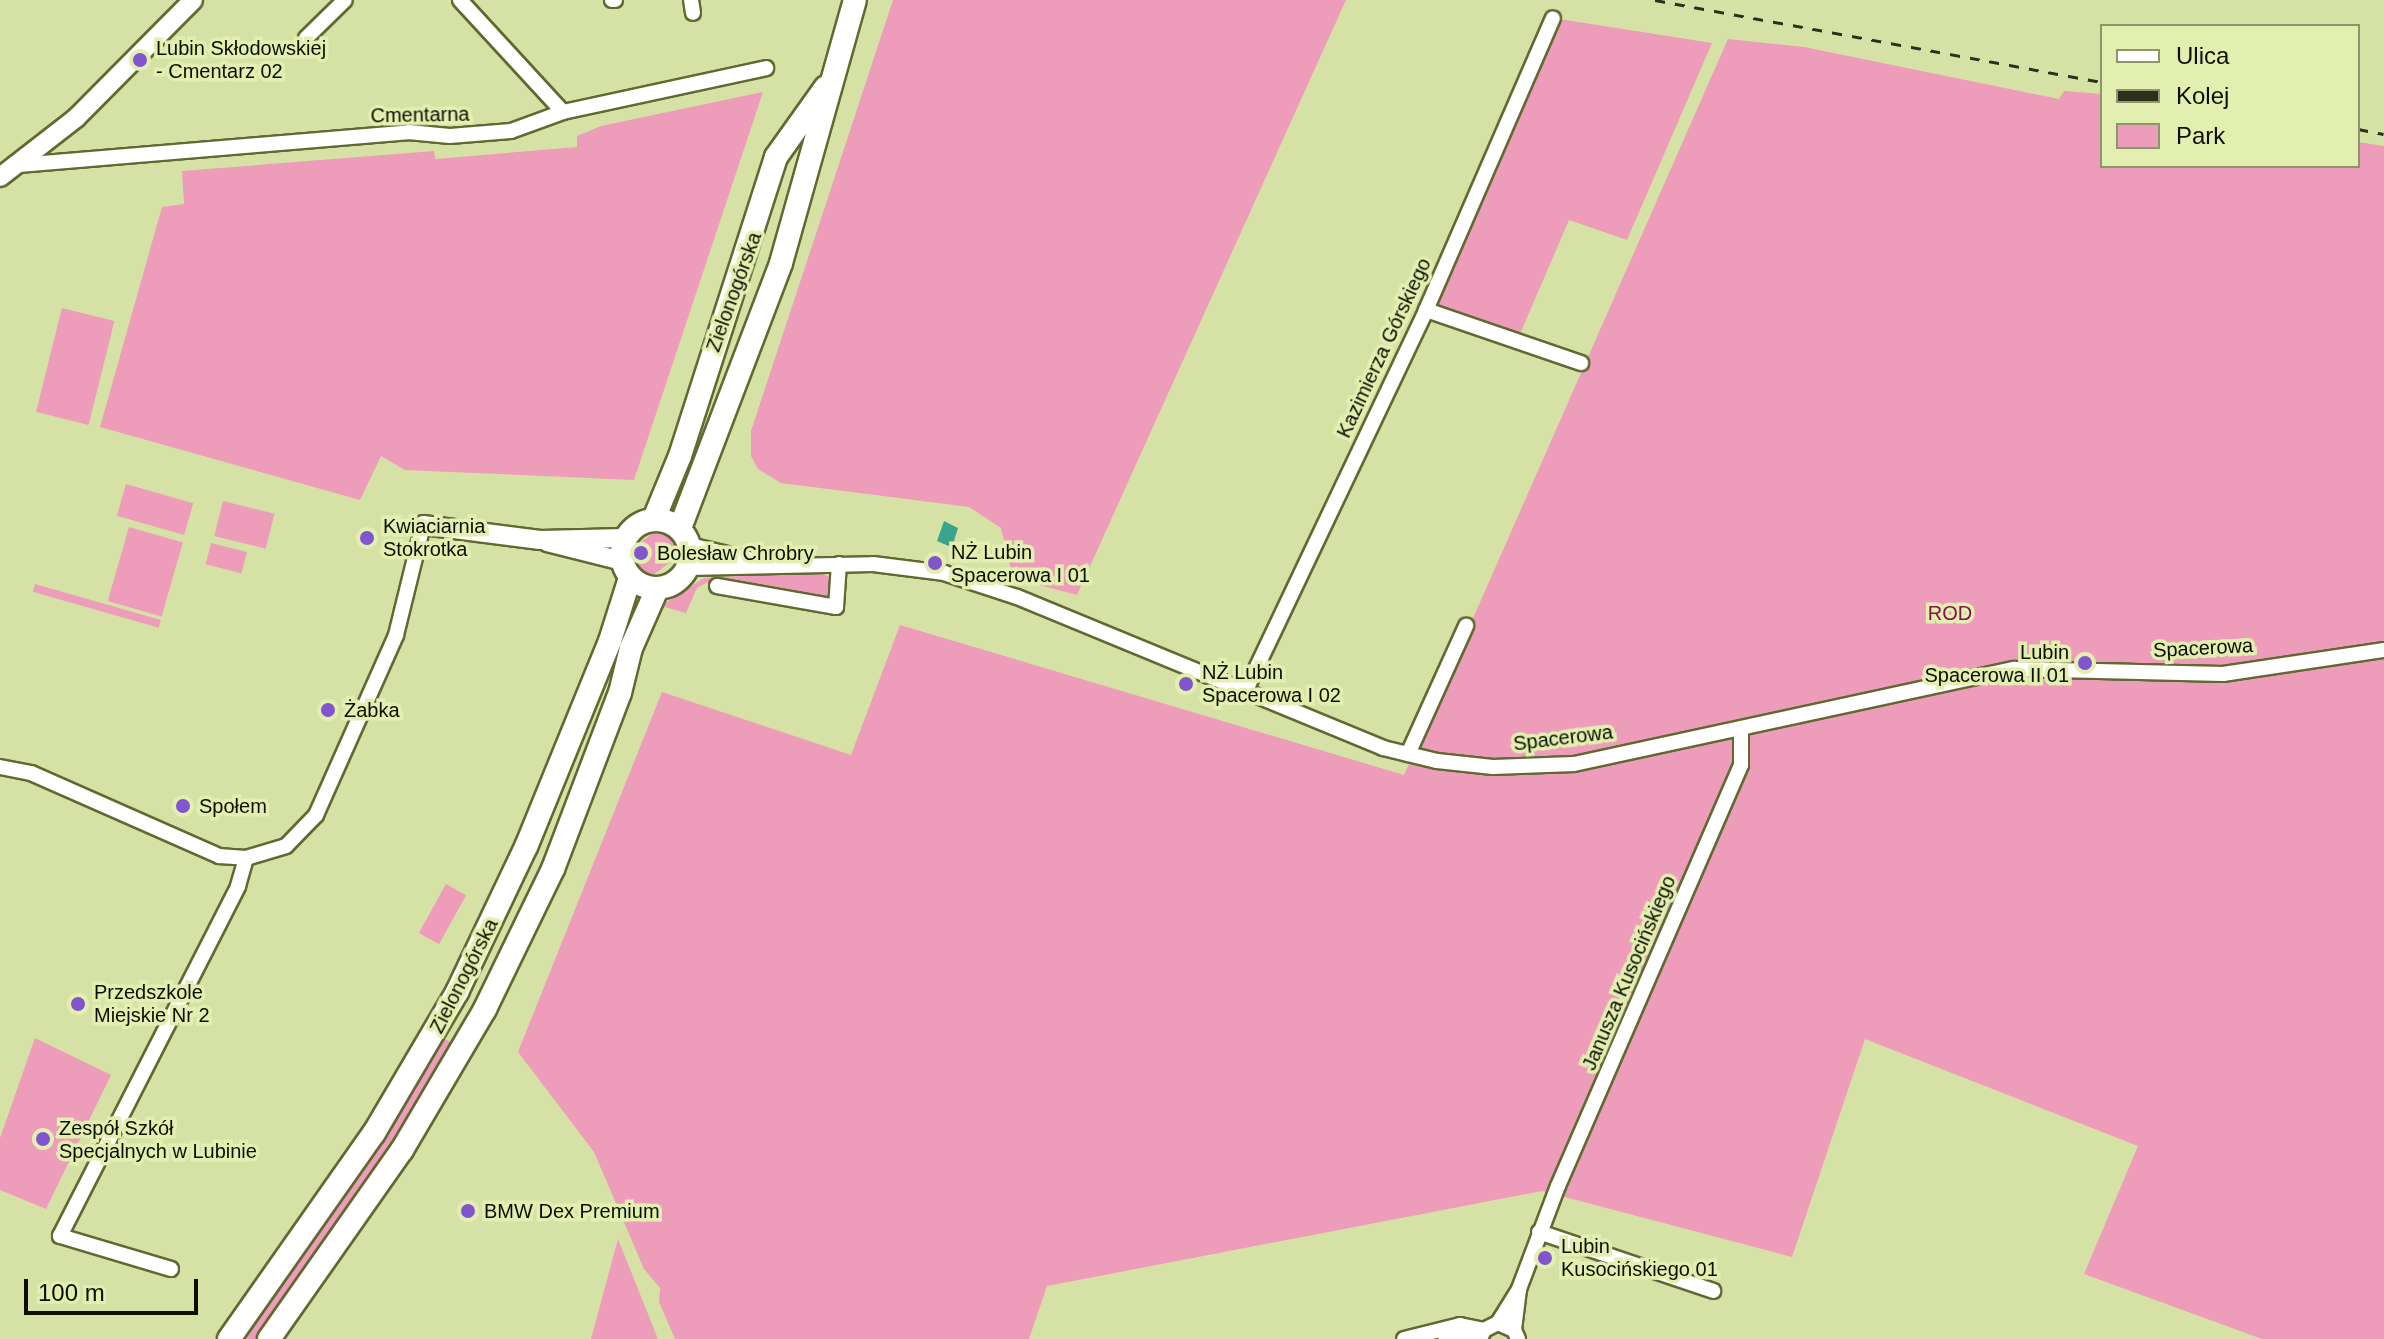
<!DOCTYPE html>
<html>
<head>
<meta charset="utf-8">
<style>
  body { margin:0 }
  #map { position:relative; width:2384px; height:1339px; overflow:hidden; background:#d6e2a5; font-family:Arial,sans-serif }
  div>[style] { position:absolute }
  .green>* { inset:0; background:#ed9cb9; transform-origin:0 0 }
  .water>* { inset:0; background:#3ba48e }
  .roads { filter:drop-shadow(2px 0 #606930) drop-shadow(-2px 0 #606930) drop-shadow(0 2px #606930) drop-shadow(0 -2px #606930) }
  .minor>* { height:14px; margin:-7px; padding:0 7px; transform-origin:7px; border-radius:7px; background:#fff }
  .tertiary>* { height:18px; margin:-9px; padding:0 9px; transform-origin:9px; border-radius:9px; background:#fff }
  .primary>* { height:22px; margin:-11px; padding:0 11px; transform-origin:11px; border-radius:11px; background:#fff }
  .primary>.ring { margin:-11px; padding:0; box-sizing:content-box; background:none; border:22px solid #fff; border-radius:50% }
  .rail>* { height:3px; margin-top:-1.5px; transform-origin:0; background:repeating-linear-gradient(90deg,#2c301a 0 10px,transparent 0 20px) }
  .dots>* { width:22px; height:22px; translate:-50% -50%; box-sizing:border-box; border:4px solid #e3efb1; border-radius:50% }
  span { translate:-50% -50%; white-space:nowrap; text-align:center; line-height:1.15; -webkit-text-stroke:7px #e3efb1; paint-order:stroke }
  .poi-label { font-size:20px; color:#0c0f00 }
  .left { translate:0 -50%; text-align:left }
  .right { translate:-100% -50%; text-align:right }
  .street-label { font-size:20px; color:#0c0f00 }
  .park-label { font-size:20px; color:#88104d }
  .legend { position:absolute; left:2100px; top:24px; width:260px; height:144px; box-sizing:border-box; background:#e3efb1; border:2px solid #8d956a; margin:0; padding:10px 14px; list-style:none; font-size:24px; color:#0c0f00 }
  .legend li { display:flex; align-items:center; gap:16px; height:40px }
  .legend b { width:40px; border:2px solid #8d956a }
  .scale { position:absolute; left:24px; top:1279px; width:174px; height:36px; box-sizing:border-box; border:4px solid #0c0f00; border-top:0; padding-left:10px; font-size:24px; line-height:28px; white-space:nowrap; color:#0c0f00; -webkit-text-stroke:6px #e3efb1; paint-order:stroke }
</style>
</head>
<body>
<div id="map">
  <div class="green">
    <i style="clip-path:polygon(893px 0,1346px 0,1077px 595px,1013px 578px,1001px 528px,969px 507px,781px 483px,758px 469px,751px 456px,751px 431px)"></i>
    <i style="clip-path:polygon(1559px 19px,1712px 43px,1627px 240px,1569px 220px,1520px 334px,1434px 305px)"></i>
    <i style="clip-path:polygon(1728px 39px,1804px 47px,2059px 99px,2064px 91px,2102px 94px,2102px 166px,2358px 166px,2358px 142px,2384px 146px,2384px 1339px,2262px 1339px,2084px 1274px,2138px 1146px,1865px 1039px,1792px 1257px,1542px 1191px,1047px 1286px,1029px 1339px,675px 1339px,659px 1302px,660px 1288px,644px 1269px,594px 1152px,518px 1052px,662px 692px,851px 755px,900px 625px,1404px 775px)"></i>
    <i style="clip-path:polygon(763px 92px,634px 480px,405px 470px,381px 456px,360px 500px,100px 427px,162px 207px,184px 204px,182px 171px,434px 151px,435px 159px,577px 147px,577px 136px,601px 126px)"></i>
    <i style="left:62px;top:308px;width:54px;height:107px;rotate:14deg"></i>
    <i style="left:126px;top:484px;width:70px;height:33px;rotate:16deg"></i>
    <i style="left:223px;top:501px;width:53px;height:36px;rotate:14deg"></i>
    <i style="left:129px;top:527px;width:56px;height:77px;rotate:16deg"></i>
    <i style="clip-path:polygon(659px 528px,676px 539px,677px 557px,648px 579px,635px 570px,632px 555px,636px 546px)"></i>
    <i style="left:211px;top:543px;width:37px;height:22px;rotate:14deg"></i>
    <i style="clip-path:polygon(819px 572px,832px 578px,830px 598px,708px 582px,697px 588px,686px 613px,661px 606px,704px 578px)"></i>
    <i style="left:35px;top:584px;width:131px;height:8px;rotate:16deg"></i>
    <i style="left:446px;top:884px;width:23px;height:56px;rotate:29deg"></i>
    <i style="clip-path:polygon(439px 1036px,456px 1045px,373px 1176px,258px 1339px,233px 1339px)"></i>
    <i style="clip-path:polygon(35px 1038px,111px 1075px,46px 1209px,0 1190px,0 1138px)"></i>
    <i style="clip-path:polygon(618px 1239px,658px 1339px,591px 1339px)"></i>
  </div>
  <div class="water">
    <i style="clip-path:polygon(944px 521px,958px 528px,954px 541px,970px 555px,937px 541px)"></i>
  </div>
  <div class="roads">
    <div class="minor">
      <i style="left:460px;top:0;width:152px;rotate:47.4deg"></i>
      <i style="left:612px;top:0;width:3px"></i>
      <i style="left:691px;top:0;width:13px;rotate:81deg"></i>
      <i style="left:306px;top:38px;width:54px;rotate:-44.3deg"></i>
      <i style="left:19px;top:165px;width:390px;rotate:-4.8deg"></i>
      <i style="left:408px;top:132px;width:42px;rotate:5.4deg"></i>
      <i style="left:450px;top:136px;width:61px;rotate:-4.7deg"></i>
      <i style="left:511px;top:131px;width:55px;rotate:-20.1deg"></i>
      <i style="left:563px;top:112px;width:208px;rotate:-12.2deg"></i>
      <i style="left:1426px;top:310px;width:164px;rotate:18.9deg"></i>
      <i style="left:690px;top:545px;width:82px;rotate:13.4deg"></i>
      <i style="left:688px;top:568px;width:185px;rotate:-1.2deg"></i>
      <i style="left:873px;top:564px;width:72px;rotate:7.2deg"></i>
      <i style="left:944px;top:573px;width:77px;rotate:18.2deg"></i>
      <i style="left:1017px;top:597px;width:396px;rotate:22.4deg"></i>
      <i style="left:1383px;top:748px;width:56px;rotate:13.5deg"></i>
      <i style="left:1437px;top:761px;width:56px;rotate:6.1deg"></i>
      <i style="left:1493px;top:767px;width:81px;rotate:-2.1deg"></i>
      <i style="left:1574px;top:764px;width:450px;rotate:-12.2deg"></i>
      <i style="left:2014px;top:669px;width:209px;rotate:1.4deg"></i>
      <i style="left:2223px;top:674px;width:163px;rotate:-8.5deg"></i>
      <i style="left:717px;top:586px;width:121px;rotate:10deg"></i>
      <i style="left:836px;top:607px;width:43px;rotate:-86deg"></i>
      <i style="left:1245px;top:692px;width:423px;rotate:-64.6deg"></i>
      <i style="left:1426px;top:310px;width:318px;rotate:-66.5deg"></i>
      <i style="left:1408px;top:754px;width:141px;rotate:-65.6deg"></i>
      <i style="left:0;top:767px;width:32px;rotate:11deg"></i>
      <i style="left:31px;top:773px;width:206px;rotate:23.8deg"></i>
      <i style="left:219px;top:856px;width:27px;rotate:4deg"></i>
      <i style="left:246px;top:858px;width:42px;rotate:-16.7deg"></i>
      <i style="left:286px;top:846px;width:43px;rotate:-45.9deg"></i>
      <i style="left:316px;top:815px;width:197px;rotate:-66deg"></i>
      <i style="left:396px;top:635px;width:113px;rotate:-76.2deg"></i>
      <i style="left:1539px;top:1232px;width:184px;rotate:18.7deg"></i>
      <i style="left:171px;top:1269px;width:116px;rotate:-163.4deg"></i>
      <i style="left:60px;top:1236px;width:393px;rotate:-63deg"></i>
      <i style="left:238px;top:886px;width:29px;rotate:-74deg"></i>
      <i style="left:1498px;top:1323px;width:40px;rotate:-58deg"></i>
      <i style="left:1519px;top:1289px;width:110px;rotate:-69.3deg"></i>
      <i style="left:1558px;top:1186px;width:459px;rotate:-66.5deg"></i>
      <i style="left:1741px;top:765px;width:36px;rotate:-90deg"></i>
      <i style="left:1514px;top:1330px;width:41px;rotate:-83deg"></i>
      <i style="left:1443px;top:1333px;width:26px;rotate:13deg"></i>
      <i style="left:1404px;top:1339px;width:58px;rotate:-14deg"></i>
      <i style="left:1460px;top:1325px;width:25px;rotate:12deg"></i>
      <i style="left:1480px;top:1339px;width:10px;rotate:-66deg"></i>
      <i style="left:1484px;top:1330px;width:16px;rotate:-27deg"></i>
      <i style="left:1498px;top:1323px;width:17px;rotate:24deg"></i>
      <i style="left:1514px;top:1330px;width:10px;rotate:66deg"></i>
    </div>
    <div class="tertiary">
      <i style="left:0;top:177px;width:96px;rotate:-37.8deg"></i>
      <i style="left:76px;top:118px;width:166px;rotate:-45.2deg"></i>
      <i style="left:423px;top:525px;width:118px;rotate:7.3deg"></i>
      <i style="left:540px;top:540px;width:85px;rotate:-1.3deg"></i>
      <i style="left:547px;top:542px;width:77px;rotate:14.2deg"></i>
    </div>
    <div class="primary">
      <i style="left:654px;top:519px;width:68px;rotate:-67.6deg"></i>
      <i style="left:680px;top:456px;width:314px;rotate:-72.2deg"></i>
      <i style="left:776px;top:157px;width:86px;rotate:-54.5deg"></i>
      <i class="ring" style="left:622px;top:520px;width:46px;height:46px"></i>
      <i style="left:680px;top:528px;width:284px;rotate:-69.1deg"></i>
      <i style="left:781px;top:263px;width:273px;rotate:-74.3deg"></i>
      <i style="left:229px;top:1339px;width:252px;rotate:-54.9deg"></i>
      <i style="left:374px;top:1133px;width:164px;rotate:-59.5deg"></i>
      <i style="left:457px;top:992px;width:161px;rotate:-64.6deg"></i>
      <i style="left:526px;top:847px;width:222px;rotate:-67.8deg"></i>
      <i style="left:610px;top:641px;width:66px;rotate:-72.4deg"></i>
      <i style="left:269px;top:1339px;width:231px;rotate:-54.9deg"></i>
      <i style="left:402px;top:1150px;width:164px;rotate:-59.5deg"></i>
      <i style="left:485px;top:1009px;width:156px;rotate:-64.1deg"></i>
      <i style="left:553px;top:869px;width:188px;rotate:-69.2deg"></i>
      <i style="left:620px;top:693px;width:46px;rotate:-76.3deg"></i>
      <i style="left:631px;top:648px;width:64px;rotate:-66.2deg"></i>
    </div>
  </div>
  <div class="rail">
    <i style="left:1655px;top:0;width:454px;rotate:10.4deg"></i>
    <i style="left:2358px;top:129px;width:26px;rotate:11deg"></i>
  </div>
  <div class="dots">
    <i style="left:140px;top:60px;background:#8155ce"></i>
    <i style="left:367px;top:538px;background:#8155ce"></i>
    <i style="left:641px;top:553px;background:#8155ce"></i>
    <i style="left:935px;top:563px;background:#8155ce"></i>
    <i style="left:2085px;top:663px;background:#8155ce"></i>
    <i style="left:1186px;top:684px;background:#8155ce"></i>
    <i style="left:328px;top:710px;background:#8155ce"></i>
    <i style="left:183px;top:806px;background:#8155ce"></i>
    <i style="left:78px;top:1004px;background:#8155ce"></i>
    <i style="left:43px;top:1139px;background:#8155ce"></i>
    <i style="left:468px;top:1211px;background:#8155ce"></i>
    <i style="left:1545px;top:1258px;background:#8155ce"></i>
  </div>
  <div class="poi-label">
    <span class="left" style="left:156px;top:60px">Lubin Skłodowskiej<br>- Cmentarz 02</span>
    <span class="left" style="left:383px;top:538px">Kwiaciarnia<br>Stokrotka</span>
    <span class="left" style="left:951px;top:564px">NŻ Lubin<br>Spacerowa I 01</span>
    <span class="left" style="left:657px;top:553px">Bolesław Chrobry</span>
    <span class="right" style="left:2069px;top:664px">Lubin<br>Spacerowa II 01</span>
    <span class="left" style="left:1202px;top:684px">NŻ Lubin<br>Spacerowa I 02</span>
    <span class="left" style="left:344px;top:710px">Żabka</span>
    <span class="left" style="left:199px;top:806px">Społem</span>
    <span class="left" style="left:94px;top:1004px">Przedszkole<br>Miejskie Nr 2</span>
    <span class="left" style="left:59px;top:1140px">Zespół Szkół<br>Specjalnych w Lubinie</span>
    <span class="left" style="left:484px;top:1211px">BMW Dex Premium</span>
    <span class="left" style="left:1561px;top:1258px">Lubin<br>Kusocińskiego 01</span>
  </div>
  <div class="street-label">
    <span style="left:420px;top:115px;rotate:-1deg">Cmentarna</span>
    <span style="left:734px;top:292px;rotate:-70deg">Zielonogórska</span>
    <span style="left:1384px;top:348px;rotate:-65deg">Kazimierza Górskiego</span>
    <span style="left:2203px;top:648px;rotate:-3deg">Spacerowa</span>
    <span style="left:1563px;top:738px;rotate:-7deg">Spacerowa</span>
    <span style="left:1629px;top:973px;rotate:-67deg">Janusza Kusocińskiego</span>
    <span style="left:464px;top:976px;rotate:-63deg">Zielonogórska</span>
  </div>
  <div class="park-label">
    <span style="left:1950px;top:613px">ROD</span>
  </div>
  <ul class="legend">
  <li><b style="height:10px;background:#fff"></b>Ulica</li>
  <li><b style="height:10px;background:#2c301a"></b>Kolej</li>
  <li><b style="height:22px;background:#ed9cb9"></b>Park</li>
  </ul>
  <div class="scale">100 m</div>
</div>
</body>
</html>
